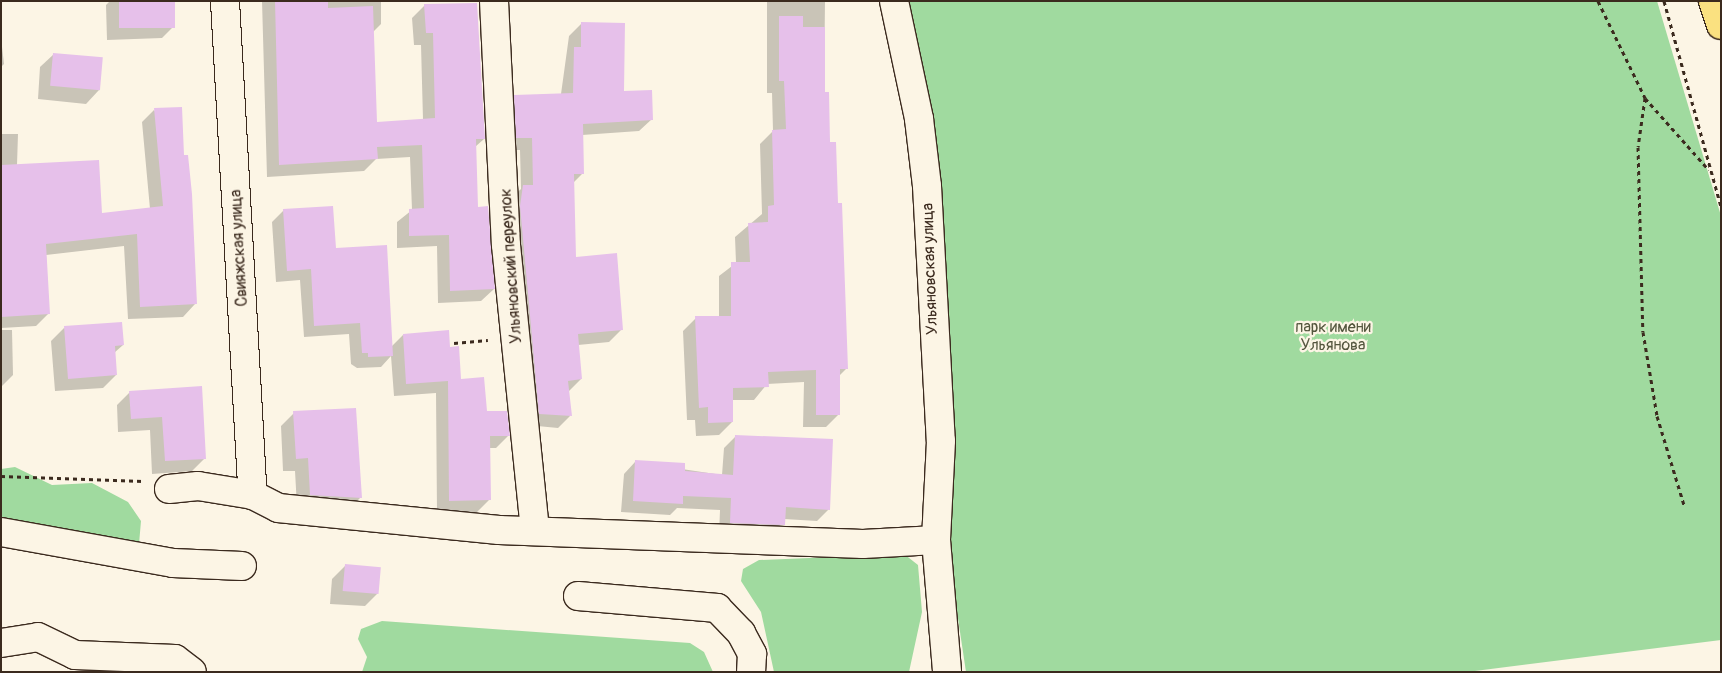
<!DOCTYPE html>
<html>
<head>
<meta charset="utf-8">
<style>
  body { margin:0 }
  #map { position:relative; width:1722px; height:673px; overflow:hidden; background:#fcf5e5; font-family:Pangolin,sans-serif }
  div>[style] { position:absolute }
  .green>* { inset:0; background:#a0da9f }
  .shadow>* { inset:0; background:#0003 }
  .building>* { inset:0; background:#e6c0ea; transform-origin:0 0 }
  .path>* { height:3px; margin-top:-1.5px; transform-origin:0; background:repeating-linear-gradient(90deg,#3b2a1e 0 4px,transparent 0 8px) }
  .roads { filter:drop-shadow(1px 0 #3b2a1e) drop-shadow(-1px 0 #3b2a1e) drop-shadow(0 1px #3b2a1e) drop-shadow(0 -1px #3b2a1e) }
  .minor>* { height:28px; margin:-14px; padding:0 14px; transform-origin:14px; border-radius:14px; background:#fcf5e5 }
  .major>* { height:28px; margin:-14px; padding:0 14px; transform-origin:14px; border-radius:14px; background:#fae180 }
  span { translate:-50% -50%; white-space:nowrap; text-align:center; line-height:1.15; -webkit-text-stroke:4.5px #fcf5e5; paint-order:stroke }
  .street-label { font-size:16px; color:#3b2a1e }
  .park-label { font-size:16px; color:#54563e }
  .frame { position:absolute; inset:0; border:2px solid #3b2a1e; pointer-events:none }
</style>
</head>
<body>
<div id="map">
  <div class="green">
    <i style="clip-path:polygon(903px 1px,1657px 1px,1721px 216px,1721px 640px,1467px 672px,966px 672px,950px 565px)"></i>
    <i style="clip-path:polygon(15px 467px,52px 485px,92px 483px,128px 502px,141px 521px,139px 544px,56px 527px,1px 538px,1px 469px)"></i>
    <i style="clip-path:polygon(904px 554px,918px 565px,922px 612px,909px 672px,774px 672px,761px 612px,741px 581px,743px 569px,759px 560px)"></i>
    <i style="clip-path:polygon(382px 621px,690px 643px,704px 652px,713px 672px,362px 672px,367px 657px,358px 639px,361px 629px)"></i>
  </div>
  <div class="shadow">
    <i style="clip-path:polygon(110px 1px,169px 1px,175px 25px,162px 38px,107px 40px,106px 5px)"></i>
    <i style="clip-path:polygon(262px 1px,381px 1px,381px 24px,373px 32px,376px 123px,423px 120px,421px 45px,414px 45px,412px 18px,425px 5px,484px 139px,475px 147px,477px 208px,494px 289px,481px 301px,438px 303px,437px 246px,397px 248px,397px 222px,412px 210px,410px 157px,376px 159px,364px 171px,267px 177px)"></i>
    <i style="clip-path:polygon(767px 1px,825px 1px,824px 93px,837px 205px,847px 368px,839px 376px,839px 414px,826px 427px,803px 427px,804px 382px,767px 384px,754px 400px,732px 400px,732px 422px,719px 435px,696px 436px,695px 420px,687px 420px,683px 331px,696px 318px,719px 317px,719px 276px,736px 263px,735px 237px,762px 214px,760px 144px,773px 131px,772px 93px,767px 93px)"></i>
    <i style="clip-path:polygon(582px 23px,622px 93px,652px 119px,639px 131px,582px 135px,582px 174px,573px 183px,574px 259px,621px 330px,609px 342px,578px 345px,581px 379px,568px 392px,570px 416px,558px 428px,527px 425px,511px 198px,521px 189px,520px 150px,505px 150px,502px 108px,515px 96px,561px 94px,569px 36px)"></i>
    <i style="clip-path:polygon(1px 38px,4px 64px,1px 67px)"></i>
    <i style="clip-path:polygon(54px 54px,99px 90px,86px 104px,38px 99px,40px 67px)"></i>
    <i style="clip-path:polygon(154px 110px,183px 157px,195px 304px,183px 317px,128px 319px,124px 246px,46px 255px,49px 313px,36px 326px,1px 328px,1px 134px,18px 134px,17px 165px,101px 214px,150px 209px,142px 122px)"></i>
    <i style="clip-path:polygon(284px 210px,335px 249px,392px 346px,403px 335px,449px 348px,460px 380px,508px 436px,496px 448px,489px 448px,489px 500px,477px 512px,437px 513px,436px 393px,394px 396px,391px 356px,381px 367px,357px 368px,351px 364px,349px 334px,304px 337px,300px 280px,276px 282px,272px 222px)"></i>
    <i style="clip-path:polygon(64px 328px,123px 345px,114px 353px,116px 375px,103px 388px,55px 391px,51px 341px)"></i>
    <i style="clip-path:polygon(1px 330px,12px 330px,13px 375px,1px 387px)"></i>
    <i style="clip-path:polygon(201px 387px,205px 458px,192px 471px,152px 474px,150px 430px,118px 432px,117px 405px,130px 392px)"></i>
    <i style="clip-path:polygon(294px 413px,361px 497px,348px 510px,297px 507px,295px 471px,283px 471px,281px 426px)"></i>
    <i style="clip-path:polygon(736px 436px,829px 509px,817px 521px,784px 519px,772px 537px,719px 535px,720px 510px,677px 508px,670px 515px,621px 512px,624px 474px,635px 462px,722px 475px,724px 448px)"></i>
    <i style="clip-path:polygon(345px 566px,378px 593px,365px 606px,330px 604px,332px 579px)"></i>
  </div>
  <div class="building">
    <i style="left:119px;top:1px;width:56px;height:27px"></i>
    <i style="clip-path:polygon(275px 1px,328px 1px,328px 8px,373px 6px,377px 122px,435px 118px,433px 33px,426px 33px,424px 4px,477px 3px,485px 139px,476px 139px,478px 207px,488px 206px,495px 289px,450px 291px,449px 235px,409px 236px,409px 209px,424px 208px,422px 145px,377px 147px,378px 159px,279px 165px)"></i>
    <i style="clip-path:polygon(779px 16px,803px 16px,803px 27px,825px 27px,825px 92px,829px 92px,830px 142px,836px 142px,838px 203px,842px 203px,848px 369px,840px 369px,840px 415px,816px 415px,816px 370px,768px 372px,769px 387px,733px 388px,733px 422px,708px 423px,708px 407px,699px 408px,695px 316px,731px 316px,731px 262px,750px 262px,748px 223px,768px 222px,768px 206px,774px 205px,772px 130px,786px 129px,784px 81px,779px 81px)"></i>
    <i style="clip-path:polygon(581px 22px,625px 23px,624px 91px,652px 90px,653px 120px,583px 124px,584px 174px,574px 174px,576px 257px,617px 253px,623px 330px,578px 334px,582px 379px,568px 381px,572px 416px,539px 414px,520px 206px,523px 185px,533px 185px,532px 138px,516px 138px,514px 95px,573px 93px,574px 47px,581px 47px)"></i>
    <i style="left:53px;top:53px;width:50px;height:33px;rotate:5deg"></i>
    <i style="clip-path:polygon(182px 107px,184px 155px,188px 155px,192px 194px,197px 304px,140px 307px,137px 234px,46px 244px,50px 314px,1px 317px,1px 165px,99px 160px,102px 213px,163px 206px,154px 108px)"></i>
    <i style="clip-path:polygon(333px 206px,336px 248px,387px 245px,393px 356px,368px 357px,368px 353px,362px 353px,360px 323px,314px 326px,311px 269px,287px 271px,283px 209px)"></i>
    <i style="clip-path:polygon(122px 322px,124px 345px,115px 346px,117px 375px,68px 379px,64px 326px)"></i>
    <i style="clip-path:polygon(449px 330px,450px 347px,459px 346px,461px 379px,484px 377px,487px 411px,507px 411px,510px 436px,490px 436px,491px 500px,449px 501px,448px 381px,406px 384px,403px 334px)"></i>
    <i style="clip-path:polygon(202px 386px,206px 459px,165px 461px,162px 417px,131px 419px,129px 391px)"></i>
    <i style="clip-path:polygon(356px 408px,362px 498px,310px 495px,308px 458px,296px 459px,293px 411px)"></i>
    <i style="clip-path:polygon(735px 435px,833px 439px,830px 510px,786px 507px,785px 525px,730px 523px,731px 498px,683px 496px,683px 504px,633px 501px,635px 460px,685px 463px,685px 471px,733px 475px)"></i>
    <i style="left:345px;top:564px;width:36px;height:27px;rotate:5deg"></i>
  </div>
  <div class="path">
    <i style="left:1598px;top:1px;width:108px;rotate:64.1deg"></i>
    <i style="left:1645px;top:98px;width:96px;rotate:48.4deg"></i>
    <i style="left:1664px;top:1px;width:213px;rotate:74.5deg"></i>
    <i style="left:1645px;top:98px;width:49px;rotate:98.1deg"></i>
    <i style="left:1638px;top:147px;width:185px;rotate:88.5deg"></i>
    <i style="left:1643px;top:332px;width:85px;rotate:80.5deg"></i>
    <i style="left:1657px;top:416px;width:93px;rotate:73.1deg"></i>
    <i style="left:454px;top:343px;width:34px;rotate:-5deg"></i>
    <i style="left:1px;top:476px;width:142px;rotate:2deg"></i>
  </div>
  <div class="roads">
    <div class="minor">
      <i style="left:225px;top:1px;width:495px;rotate:86.8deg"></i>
      <i style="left:494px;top:1px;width:244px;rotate:87.2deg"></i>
      <i style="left:506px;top:245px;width:286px;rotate:84.2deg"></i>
      <i style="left:894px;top:1px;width:121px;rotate:78deg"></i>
      <i style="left:919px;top:119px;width:67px;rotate:83.2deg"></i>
      <i style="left:927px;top:186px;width:255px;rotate:86.9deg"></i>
      <i style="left:941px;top:441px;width:99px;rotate:92.9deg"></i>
      <i style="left:936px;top:540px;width:132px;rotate:85.2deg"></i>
      <i style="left:169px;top:489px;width:29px;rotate:-6deg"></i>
      <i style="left:198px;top:486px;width:56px;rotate:9.3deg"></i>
      <i style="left:253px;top:495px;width:28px;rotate:27deg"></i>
      <i style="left:278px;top:508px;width:222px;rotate:5.7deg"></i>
      <i style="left:499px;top:530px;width:364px;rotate:2.2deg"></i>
      <i style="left:863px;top:544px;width:73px;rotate:-3.1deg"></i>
      <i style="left:1px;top:532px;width:175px;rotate:10.2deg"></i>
      <i style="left:173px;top:563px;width:69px;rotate:2.5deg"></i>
      <i style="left:578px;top:596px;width:140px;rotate:4.9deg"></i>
      <i style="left:717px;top:608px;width:35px;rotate:46deg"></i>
      <i style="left:741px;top:633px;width:24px;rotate:62deg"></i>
      <i style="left:752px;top:654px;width:18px;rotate:93deg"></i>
      <i style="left:1px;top:643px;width:37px;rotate:-9deg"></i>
      <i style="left:38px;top:637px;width:41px;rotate:25.9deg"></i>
      <i style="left:75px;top:655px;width:100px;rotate:2.3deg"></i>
      <i style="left:175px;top:659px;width:21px;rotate:37deg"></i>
    </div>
    <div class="major">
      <i style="left:1713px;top:1px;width:25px;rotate:72deg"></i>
    </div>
  </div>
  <div class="street-label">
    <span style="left:239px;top:248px;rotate:-93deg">Свияжская улица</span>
    <span style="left:511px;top:266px;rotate:-94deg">Ульяновский переулок</span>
    <span style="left:930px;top:269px;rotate:-92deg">Ульяновская улица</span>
  </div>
  <div class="park-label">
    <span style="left:1333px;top:336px">парк имени<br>Ульянова</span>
  </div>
  <div class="frame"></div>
</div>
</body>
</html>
